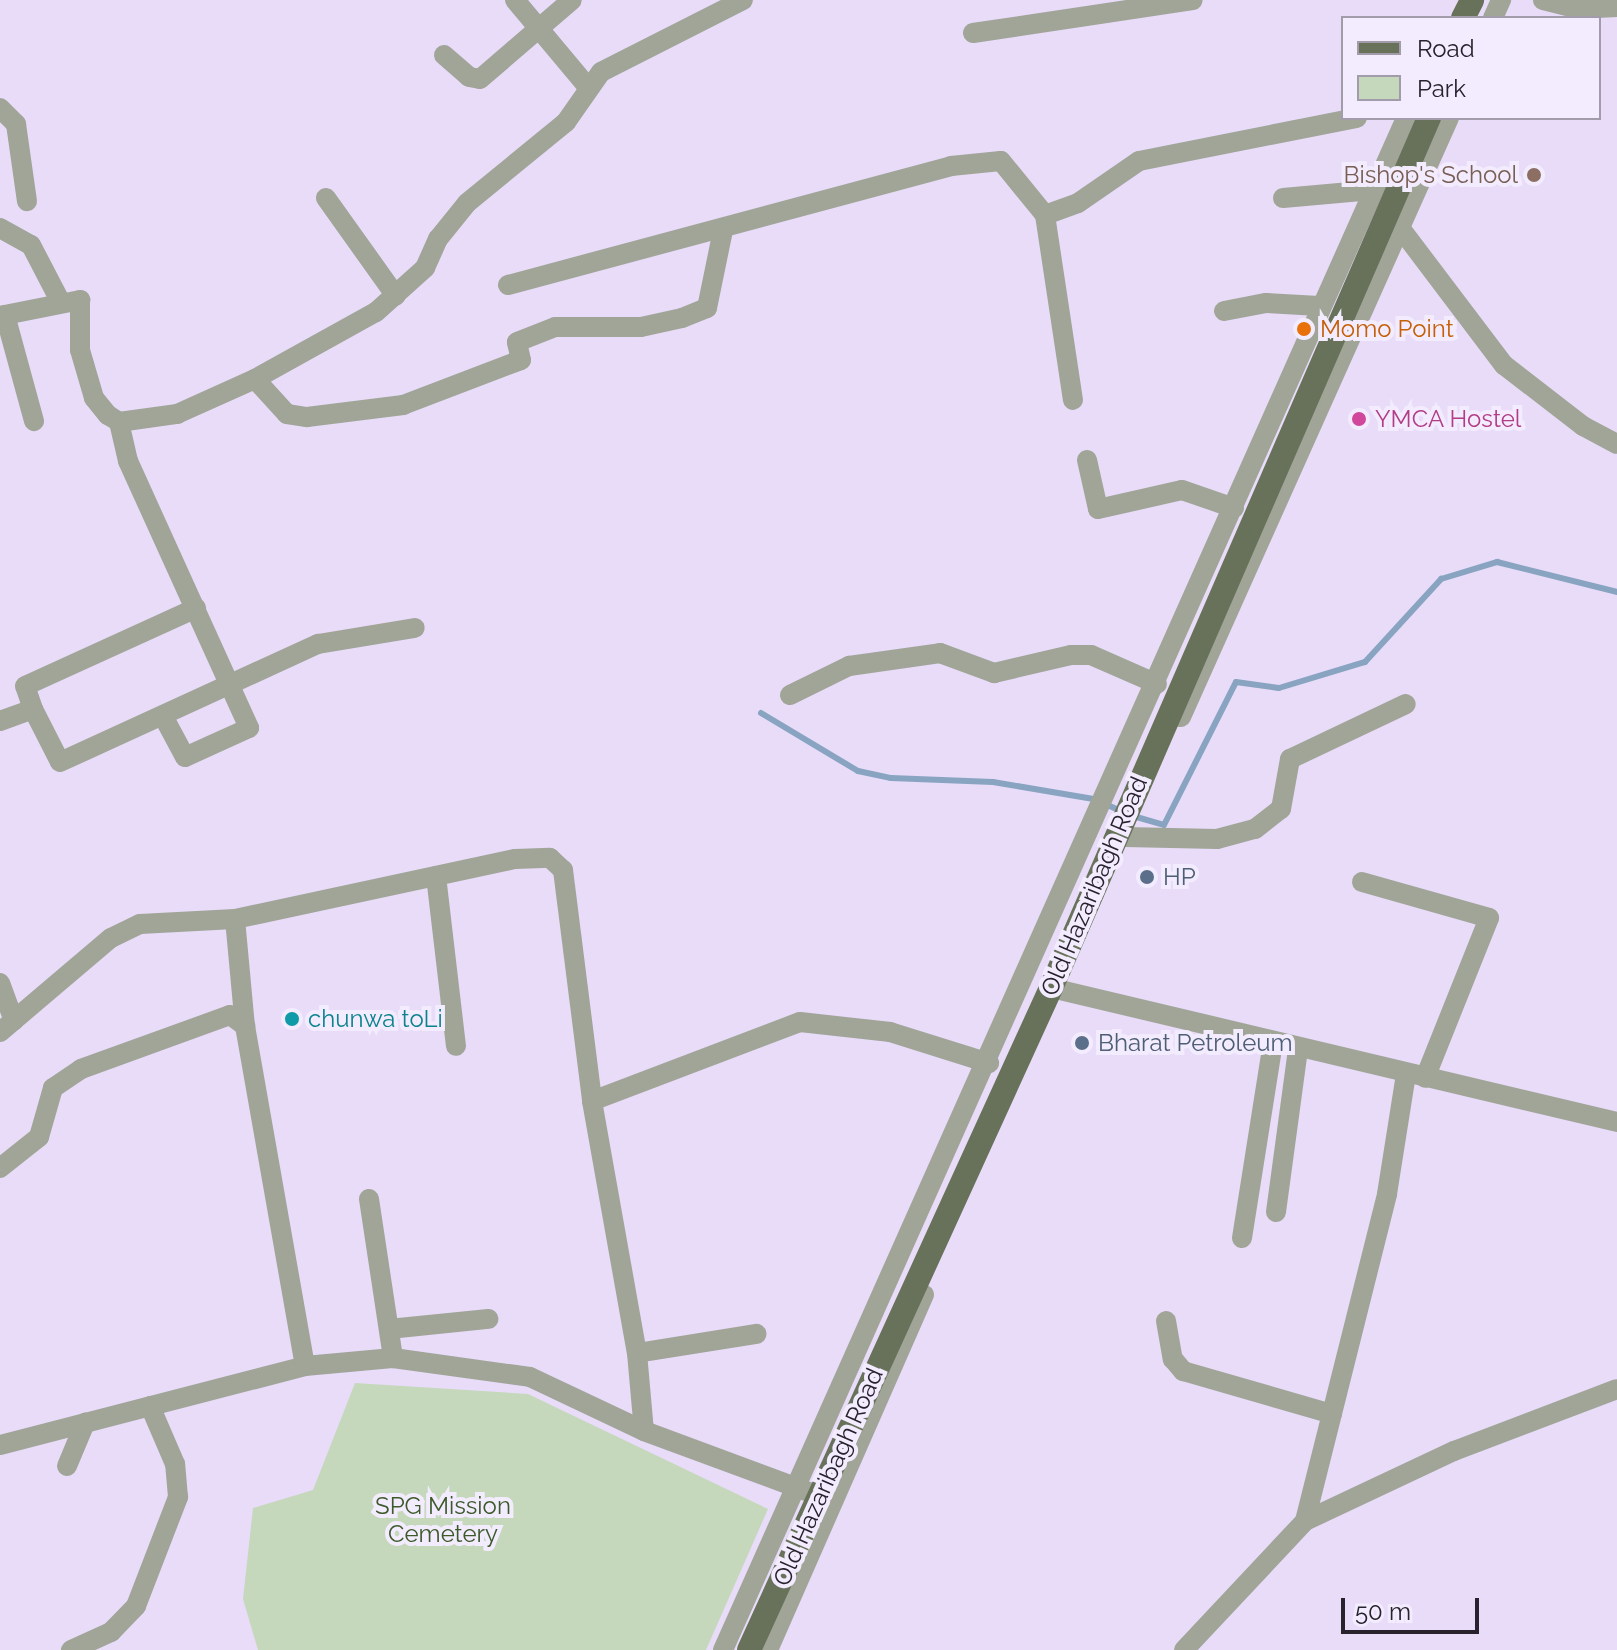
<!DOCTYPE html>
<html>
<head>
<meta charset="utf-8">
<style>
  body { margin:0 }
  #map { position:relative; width:1617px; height:1650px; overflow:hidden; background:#e8dcf9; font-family:Raleway,sans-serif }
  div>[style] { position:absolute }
  .green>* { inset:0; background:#c5d8bb }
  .stream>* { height:6px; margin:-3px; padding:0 3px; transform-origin:3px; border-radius:3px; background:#89a4c1 }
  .minor>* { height:20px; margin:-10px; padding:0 10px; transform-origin:10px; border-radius:10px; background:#a0a598 }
  .major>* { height:24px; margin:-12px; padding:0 12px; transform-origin:12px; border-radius:12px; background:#68725b }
  .dots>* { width:22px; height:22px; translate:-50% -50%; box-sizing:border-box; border:4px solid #f3ecfe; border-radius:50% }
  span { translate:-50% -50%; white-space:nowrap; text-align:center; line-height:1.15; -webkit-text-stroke:8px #f3ecfe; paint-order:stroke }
  .education-label { font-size:24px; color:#785e54 }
  .right { translate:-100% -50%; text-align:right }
  .food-label { font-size:24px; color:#c56008 }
  .left { translate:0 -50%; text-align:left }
  .hotel-label { font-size:24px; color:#b23c85 }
  .service-label { font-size:24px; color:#4e5e75 }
  .street-label { font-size:24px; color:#27222d }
  .culture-label { font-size:24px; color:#0d838f }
  .park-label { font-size:24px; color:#3c5a29 }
  .legend { position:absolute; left:1341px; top:16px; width:260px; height:104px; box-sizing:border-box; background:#f3ecfe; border:2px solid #a19baa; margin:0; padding:10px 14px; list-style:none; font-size:24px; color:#27222d }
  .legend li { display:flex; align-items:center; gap:16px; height:40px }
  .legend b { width:40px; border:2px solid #a19baa }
  .scale { position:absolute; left:1341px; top:1598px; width:138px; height:36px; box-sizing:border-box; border:4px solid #27222d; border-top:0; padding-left:10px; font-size:24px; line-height:28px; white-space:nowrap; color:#27222d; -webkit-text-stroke:6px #f3ecfe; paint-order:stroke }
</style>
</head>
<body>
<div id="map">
  <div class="green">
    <i style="clip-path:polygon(355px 1383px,528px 1394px,768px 1509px,706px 1650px,258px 1650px,243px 1599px,253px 1508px,313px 1490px)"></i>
  </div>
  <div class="stream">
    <i style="left:761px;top:713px;width:113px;rotate:30.9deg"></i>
    <i style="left:858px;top:771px;width:34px;rotate:12deg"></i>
    <i style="left:891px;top:778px;width:102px;rotate:2.2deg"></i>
    <i style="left:993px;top:782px;width:102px;rotate:9.6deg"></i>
    <i style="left:1094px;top:799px;width:32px;rotate:24deg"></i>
    <i style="left:1133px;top:816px;width:32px;rotate:16deg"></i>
    <i style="left:1164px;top:825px;width:160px;rotate:-63.3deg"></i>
    <i style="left:1236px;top:682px;width:43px;rotate:7.9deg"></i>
    <i style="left:1279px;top:688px;width:90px;rotate:-16.8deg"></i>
    <i style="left:1365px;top:662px;width:113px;rotate:-47.5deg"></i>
    <i style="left:1441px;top:579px;width:59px;rotate:-16.9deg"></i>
    <i style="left:1497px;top:562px;width:124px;rotate:14deg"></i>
  </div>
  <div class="minor">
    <i style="left:515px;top:0;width:112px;rotate:50.1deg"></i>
    <i style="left:1543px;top:0;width:36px;rotate:14deg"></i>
    <i style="left:1578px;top:9px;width:39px;rotate:-3deg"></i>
    <i style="left:1493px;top:18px;width:20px;rotate:-66deg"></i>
    <i style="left:973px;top:33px;width:222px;rotate:-8.5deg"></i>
    <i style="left:444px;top:55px;width:33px;rotate:41deg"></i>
    <i style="left:469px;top:77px;width:11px;rotate:10deg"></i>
    <i style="left:480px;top:79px;width:121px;rotate:-40.7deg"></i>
    <i style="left:0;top:108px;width:23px;rotate:45deg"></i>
    <i style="left:16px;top:124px;width:78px;rotate:81.9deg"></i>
    <i style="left:326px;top:198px;width:120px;rotate:54.5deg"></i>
    <i style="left:1283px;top:198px;width:90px;rotate:-5.1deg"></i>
    <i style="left:1045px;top:215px;width:35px;rotate:-20deg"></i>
    <i style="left:1078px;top:203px;width:74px;rotate:-34.5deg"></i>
    <i style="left:1139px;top:161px;width:222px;rotate:-11.2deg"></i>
    <i style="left:0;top:228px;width:35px;rotate:29deg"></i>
    <i style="left:31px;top:245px;width:63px;rotate:62.6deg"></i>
    <i style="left:1401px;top:229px;width:171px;rotate:52.9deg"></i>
    <i style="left:1504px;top:365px;width:100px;rotate:37.7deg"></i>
    <i style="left:1583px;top:426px;width:38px;rotate:28deg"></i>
    <i style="left:508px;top:285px;width:459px;rotate:-15deg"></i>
    <i style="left:951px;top:166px;width:50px;rotate:-5.7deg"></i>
    <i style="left:1001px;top:161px;width:70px;rotate:50.8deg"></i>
    <i style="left:1045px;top:215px;width:187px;rotate:81.4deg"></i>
    <i style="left:1224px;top:311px;width:43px;rotate:-10.8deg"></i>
    <i style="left:1266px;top:303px;width:53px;rotate:3.2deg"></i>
    <i style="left:5px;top:315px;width:110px;rotate:74.7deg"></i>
    <i style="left:0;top:316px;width:82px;rotate:-11.3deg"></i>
    <i style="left:80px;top:300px;width:50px;rotate:90deg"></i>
    <i style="left:80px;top:350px;width:50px;rotate:73.7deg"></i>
    <i style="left:94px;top:398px;width:22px;rotate:51deg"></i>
    <i style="left:108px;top:415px;width:13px;rotate:32deg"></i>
    <i style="left:119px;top:422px;width:59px;rotate:-7.9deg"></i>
    <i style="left:177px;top:414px;width:85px;rotate:-24.2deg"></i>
    <i style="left:255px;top:379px;width:138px;rotate:-29deg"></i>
    <i style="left:376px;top:312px;width:66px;rotate:-41.9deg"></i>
    <i style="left:425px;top:268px;width:32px;rotate:-66deg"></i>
    <i style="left:438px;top:239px;width:46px;rotate:-51.1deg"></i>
    <i style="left:467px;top:203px;width:128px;rotate:-39.3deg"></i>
    <i style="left:566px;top:122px;width:61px;rotate:-55deg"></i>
    <i style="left:601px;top:72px;width:159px;rotate:-26.9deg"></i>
    <i style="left:255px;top:379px;width:47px;rotate:47.6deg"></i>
    <i style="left:287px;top:414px;width:20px;rotate:9deg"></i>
    <i style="left:307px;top:417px;width:97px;rotate:-7.1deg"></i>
    <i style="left:403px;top:405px;width:126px;rotate:-20.9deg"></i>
    <i style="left:521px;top:360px;width:18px;rotate:-103deg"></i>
    <i style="left:517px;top:342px;width:41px;rotate:-21.5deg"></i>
    <i style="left:555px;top:327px;width:86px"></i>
    <i style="left:641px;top:327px;width:42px;rotate:-12.4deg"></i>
    <i style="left:682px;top:318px;width:27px;rotate:-22deg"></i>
    <i style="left:707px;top:308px;width:80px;rotate:-78.4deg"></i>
    <i style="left:119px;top:422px;width:40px;rotate:77deg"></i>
    <i style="left:128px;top:461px;width:293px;rotate:65.6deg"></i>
    <i style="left:249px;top:728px;width:70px;rotate:155.6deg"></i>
    <i style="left:185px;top:757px;width:47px;rotate:-118.2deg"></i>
    <i style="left:1087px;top:460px;width:50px;rotate:77.3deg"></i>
    <i style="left:1098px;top:509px;width:86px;rotate:-12.7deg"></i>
    <i style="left:1182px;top:490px;width:55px;rotate:19.1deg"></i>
    <i style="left:790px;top:695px;width:66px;rotate:-26.2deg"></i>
    <i style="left:849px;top:666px;width:92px;rotate:-8.1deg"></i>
    <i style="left:940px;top:653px;width:58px;rotate:20.3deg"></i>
    <i style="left:994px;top:673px;width:79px;rotate:-13.2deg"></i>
    <i style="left:1071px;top:655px;width:20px"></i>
    <i style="left:1091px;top:655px;width:72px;rotate:23.7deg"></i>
    <i style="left:33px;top:709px;width:24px;rotate:-109deg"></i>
    <i style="left:25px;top:686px;width:188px;rotate:-24.5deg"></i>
    <i style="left:1181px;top:717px;width:656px;rotate:-65.9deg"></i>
    <i style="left:0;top:721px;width:35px;rotate:-20deg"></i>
    <i style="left:33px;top:709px;width:59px;rotate:63deg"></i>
    <i style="left:60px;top:762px;width:284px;rotate:-24.6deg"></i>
    <i style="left:318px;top:644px;width:98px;rotate:-9.4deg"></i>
    <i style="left:1125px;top:837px;width:92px;rotate:1.2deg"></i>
    <i style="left:1217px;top:839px;width:39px;rotate:-15deg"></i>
    <i style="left:1255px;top:829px;width:33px;rotate:-38deg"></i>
    <i style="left:1281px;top:809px;width:51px;rotate:-79.8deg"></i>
    <i style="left:1290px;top:759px;width:128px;rotate:-25.4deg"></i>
    <i style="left:436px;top:876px;width:171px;rotate:83.3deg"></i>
    <i style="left:1362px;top:882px;width:132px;rotate:15.8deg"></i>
    <i style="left:1489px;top:918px;width:172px;rotate:111.8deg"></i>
    <i style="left:235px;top:919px;width:107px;rotate:84.7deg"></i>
    <i style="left:0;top:983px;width:40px;rotate:69.8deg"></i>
    <i style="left:1060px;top:990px;width:572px;rotate:13.33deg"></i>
    <i style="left:0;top:1032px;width:145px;rotate:-40.3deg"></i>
    <i style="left:111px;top:938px;width:32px;rotate:-26deg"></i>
    <i style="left:140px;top:924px;width:95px;rotate:-3deg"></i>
    <i style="left:235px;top:919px;width:286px;rotate:-12.1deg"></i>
    <i style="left:515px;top:859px;width:35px;rotate:-2deg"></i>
    <i style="left:550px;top:858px;width:18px;rotate:43deg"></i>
    <i style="left:563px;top:870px;width:233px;rotate:82.8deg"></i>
    <i style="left:592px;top:1101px;width:256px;rotate:79.9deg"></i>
    <i style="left:637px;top:1353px;width:78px;rotate:84.9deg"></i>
    <i style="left:592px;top:1101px;width:222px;rotate:-20.8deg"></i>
    <i style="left:800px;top:1022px;width:91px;rotate:6.3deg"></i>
    <i style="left:890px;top:1032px;width:104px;rotate:17.4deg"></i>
    <i style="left:0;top:1168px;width:50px;rotate:-38.5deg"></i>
    <i style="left:39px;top:1137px;width:51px;rotate:-74.1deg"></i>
    <i style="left:53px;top:1088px;width:34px;rotate:-34deg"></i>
    <i style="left:81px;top:1069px;width:158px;rotate:-19.9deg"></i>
    <i style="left:230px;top:1015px;width:19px;rotate:36deg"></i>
    <i style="left:245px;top:1026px;width:345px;rotate:80deg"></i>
    <i style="left:369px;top:1199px;width:161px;rotate:81.4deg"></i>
    <i style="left:1276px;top:1212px;width:164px;rotate:-82.3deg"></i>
    <i style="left:1242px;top:1238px;width:197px;rotate:-81deg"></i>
    <i style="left:1166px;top:1321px;width:39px;rotate:80deg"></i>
    <i style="left:1173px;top:1359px;width:16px;rotate:50deg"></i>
    <i style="left:1183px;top:1371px;width:155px;rotate:16.1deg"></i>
    <i style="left:389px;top:1329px;width:100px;rotate:-5.8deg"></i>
    <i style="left:637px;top:1353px;width:121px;rotate:-9.1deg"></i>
    <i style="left:0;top:1445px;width:315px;rotate:-14.5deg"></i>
    <i style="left:305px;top:1366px;width:88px;rotate:-5.2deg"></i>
    <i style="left:393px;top:1358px;width:138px;rotate:7.9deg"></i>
    <i style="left:530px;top:1377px;width:126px;rotate:25.3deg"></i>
    <i style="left:644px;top:1431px;width:176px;rotate:20.3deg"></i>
    <i style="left:67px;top:1466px;width:47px;rotate:-67.3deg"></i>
    <i style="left:1305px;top:1521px;width:337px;rotate:-75.9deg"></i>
    <i style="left:1387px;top:1194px;width:121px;rotate:-81deg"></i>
    <i style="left:71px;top:1650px;width:44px;rotate:-24.2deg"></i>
    <i style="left:111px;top:1632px;width:36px;rotate:-46deg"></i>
    <i style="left:136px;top:1606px;width:117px;rotate:-68.9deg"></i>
    <i style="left:178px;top:1497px;width:33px;rotate:-95deg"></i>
    <i style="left:175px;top:1464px;width:63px;rotate:-113.3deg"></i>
    <i style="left:723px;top:1650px;width:1677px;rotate:-65.97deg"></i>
    <i style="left:768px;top:1650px;width:388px;rotate:-66.3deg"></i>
    <i style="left:1184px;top:1650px;width:177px;rotate:-46.8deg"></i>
    <i style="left:1305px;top:1521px;width:165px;rotate:-25.2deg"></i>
    <i style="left:1454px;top:1451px;width:174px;rotate:-20.8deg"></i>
  </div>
  <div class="major">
    <i style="left:1463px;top:18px;width:20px;rotate:-63deg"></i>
    <i style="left:749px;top:1650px;width:728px;rotate:-65.48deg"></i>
    <i style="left:1051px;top:988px;width:949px;rotate:-66.52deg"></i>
  </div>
  <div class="dots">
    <i style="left:1534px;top:175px;background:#8d6e63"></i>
    <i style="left:1304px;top:329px;background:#e8710a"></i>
    <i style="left:1359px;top:419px;background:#d1479c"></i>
    <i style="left:1147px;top:877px;background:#5c6f8a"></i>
    <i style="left:292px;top:1019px;background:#0f9aa8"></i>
    <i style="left:1082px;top:1043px;background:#5c6f8a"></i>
  </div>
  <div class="education-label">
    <span class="right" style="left:1518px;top:175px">Bishop's School</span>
  </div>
  <div class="food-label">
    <span class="left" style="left:1320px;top:329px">Momo Point</span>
  </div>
  <div class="hotel-label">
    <span class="left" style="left:1375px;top:419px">YMCA Hostel</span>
  </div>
  <div class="service-label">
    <span class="left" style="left:1163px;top:877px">HP</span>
    <span class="left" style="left:1098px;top:1043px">Bharat Petroleum</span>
  </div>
  <div class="street-label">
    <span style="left:1094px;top:886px;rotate:-67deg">Old Hazaribagh Road</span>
    <span style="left:828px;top:1477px;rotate:-66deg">Old Hazaribagh Road</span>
  </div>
  <div class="culture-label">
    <span class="left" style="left:308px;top:1019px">chunwa toLi</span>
  </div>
  <div class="park-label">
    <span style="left:443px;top:1520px">SPG Mission<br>Cemetery</span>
  </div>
  <ul class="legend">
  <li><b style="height:10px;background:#68725b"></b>Road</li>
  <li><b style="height:22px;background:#c5d8bb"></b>Park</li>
  </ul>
  <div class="scale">50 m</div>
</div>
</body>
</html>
